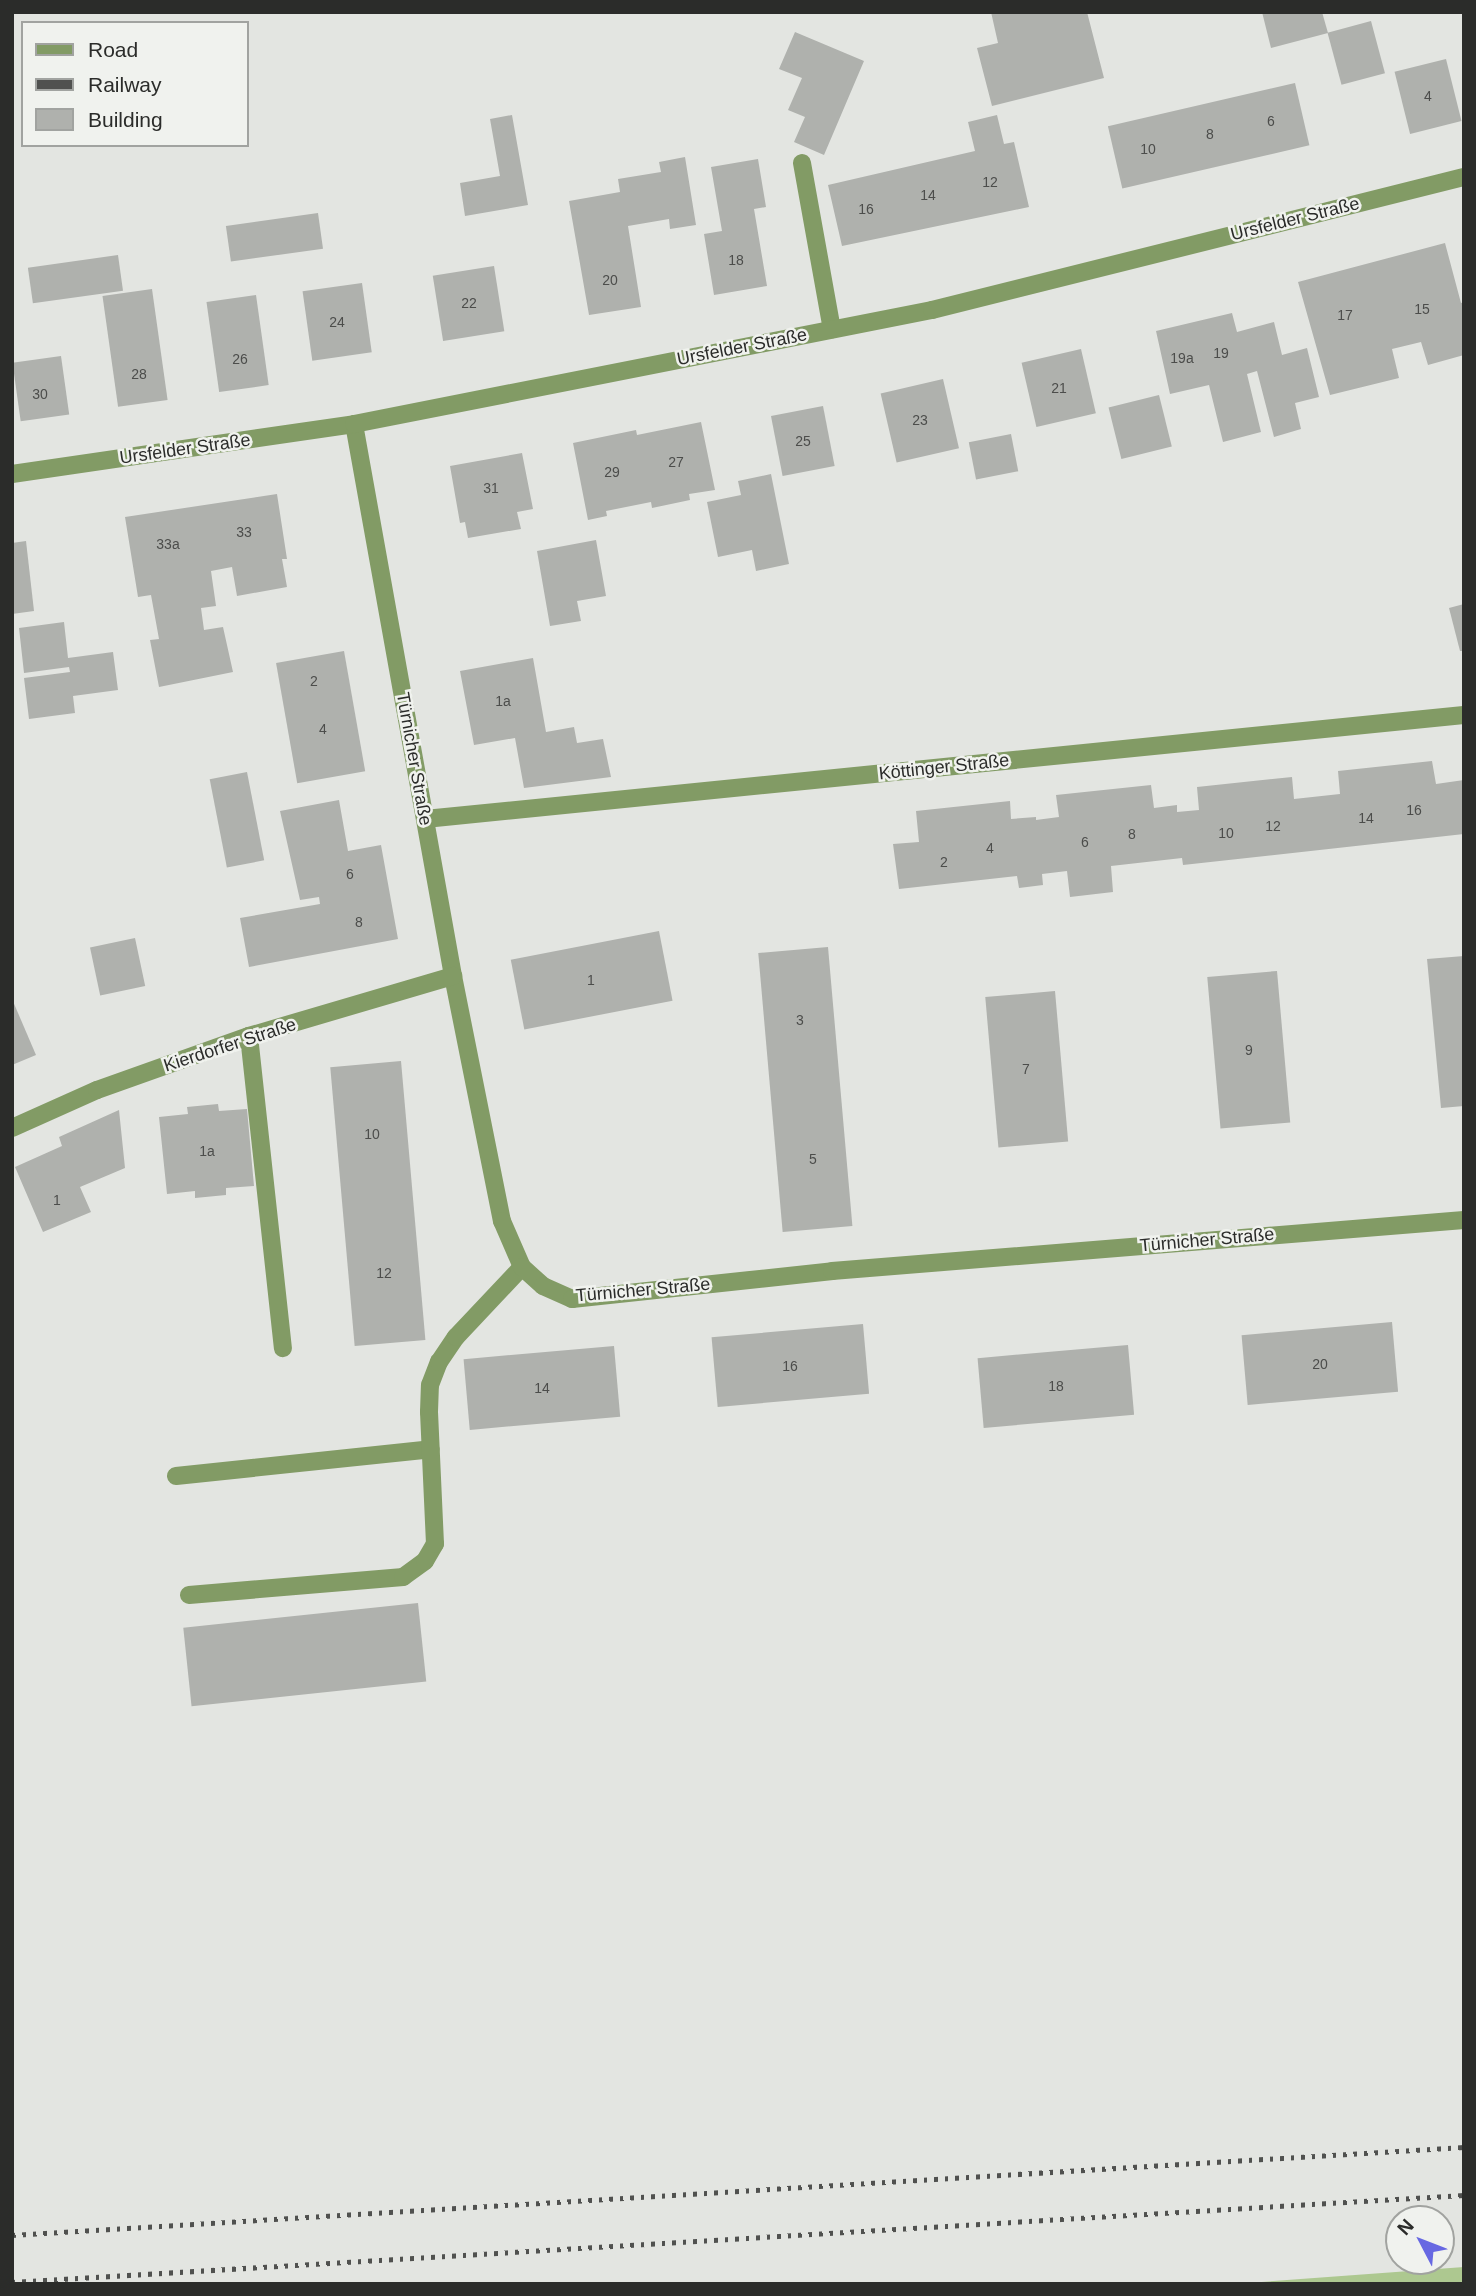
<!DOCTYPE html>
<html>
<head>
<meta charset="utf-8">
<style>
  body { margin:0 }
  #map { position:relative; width:1476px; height:2296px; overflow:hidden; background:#e3e5e1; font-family:Helvetica,sans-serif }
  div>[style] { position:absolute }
  .green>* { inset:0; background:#adc890 }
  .building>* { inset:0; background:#afb1ad; transform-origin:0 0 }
  .lane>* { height:18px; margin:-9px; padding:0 9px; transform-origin:9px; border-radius:9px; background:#829b65 }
  .street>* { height:18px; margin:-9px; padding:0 9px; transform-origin:9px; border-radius:9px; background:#829b65 }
  .rail>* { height:5px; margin-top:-2.5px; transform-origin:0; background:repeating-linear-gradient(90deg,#50514f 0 3.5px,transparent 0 10.5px) }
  span { translate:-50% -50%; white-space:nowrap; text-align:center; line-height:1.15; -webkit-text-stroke:5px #f0f2ee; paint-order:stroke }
  .number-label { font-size:14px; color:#4c4d4b }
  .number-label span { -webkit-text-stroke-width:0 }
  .street-label { font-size:18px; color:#2b2c2a }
  .frame { position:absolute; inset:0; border:14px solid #2b2c2a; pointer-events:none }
  .legend { position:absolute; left:21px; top:21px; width:228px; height:126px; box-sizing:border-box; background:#f0f2ee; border:2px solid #a1a3a0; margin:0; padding:9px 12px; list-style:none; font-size:21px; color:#2b2c2a }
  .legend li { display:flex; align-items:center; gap:14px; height:35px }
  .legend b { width:35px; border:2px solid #a1a3a0 }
  .north { position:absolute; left:1385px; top:2205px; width:70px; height:70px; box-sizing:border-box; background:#f0f2ee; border:2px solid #a1a3a0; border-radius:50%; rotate:312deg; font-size:19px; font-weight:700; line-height:28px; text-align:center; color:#2b2c2a }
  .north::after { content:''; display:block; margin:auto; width:24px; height:32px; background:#6768e2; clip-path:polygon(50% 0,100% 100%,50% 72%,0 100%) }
</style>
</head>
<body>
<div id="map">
  <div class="green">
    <i style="clip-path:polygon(1464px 2267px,1464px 2284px,1234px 2284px)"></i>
  </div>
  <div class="building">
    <i style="clip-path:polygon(991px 12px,1087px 12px,1104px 78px,992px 106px,977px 48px,998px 43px)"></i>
    <i style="clip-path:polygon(1262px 12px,1322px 12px,1328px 33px,1271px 48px)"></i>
    <i style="left:1371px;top:21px;width:54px;height:45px;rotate:75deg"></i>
    <i style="clip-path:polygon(795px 32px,864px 61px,824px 155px,794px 142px,805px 117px,788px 110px,802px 78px,779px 69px)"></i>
    <i style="left:1446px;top:59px;width:64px;height:53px;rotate:76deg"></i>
    <i style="left:1295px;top:83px;width:64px;height:192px;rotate:77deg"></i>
    <i style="clip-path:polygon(512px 115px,528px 205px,465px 216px,460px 183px,500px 176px,490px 119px)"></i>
    <i style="clip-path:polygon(997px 115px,1004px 144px,1014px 142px,1029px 207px,842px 246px,828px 185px,975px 151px,968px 122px)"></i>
    <i style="clip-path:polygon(685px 157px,696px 225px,670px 229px,669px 219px,628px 226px,641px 307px,589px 315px,569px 201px,620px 192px,618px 179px,661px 172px,659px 162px)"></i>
    <i style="clip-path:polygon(758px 159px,766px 207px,754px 209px,767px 286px,714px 295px,704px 234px,722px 231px,711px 167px)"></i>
    <i style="left:318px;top:213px;width:36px;height:93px;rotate:82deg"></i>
    <i style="clip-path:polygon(1445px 243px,1461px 303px,1464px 302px,1464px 355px,1428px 365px,1421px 342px,1392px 349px,1399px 378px,1330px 395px,1298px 282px)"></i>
    <i style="left:118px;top:255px;width:36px;height:91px;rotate:82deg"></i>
    <i style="left:494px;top:266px;width:66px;height:62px;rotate:81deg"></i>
    <i style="left:362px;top:283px;width:70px;height:60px;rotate:82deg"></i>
    <i style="left:152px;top:289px;width:112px;height:50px;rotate:82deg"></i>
    <i style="left:256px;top:295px;width:91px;height:50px;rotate:82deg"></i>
    <i style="clip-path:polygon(1232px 313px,1237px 332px,1274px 322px,1282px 355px,1307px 348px,1319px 397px,1295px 403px,1301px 429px,1274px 437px,1257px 371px,1247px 374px,1261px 432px,1223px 442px,1209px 385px,1170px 394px,1156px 331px)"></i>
    <i style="left:1081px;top:349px;width:66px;height:61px;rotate:77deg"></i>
    <i style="left:61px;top:356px;width:59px;height:49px;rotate:82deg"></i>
    <i style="left:943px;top:379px;width:71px;height:64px;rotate:77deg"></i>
    <i style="left:1159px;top:395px;width:53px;height:52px;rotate:76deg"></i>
    <i style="left:823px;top:406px;width:61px;height:53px;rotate:79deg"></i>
    <i style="clip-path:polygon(701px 422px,715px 490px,689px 494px,690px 500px,652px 508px,651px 502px,606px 511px,607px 516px,588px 520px,573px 443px,636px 430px,637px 435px)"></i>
    <i style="left:1011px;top:434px;width:38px;height:43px;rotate:79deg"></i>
    <i style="clip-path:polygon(522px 453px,533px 509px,517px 512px,521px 529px,468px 538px,465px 522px,460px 523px,450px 466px)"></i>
    <i style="clip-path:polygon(771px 474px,789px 564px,756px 571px,752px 550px,718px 557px,707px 502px,741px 495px,738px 481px)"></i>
    <i style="clip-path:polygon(277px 494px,287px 559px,282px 559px,287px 587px,237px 596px,232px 567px,211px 571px,216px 606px,201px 608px,204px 630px,223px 627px,233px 672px,159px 687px,150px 640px,159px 639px,151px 595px,138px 597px,125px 517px)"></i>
    <i style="clip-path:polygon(596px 540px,606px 596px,577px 601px,581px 621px,550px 626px,537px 551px)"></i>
    <i style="clip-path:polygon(26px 541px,34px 611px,12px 614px,12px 543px)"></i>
    <i style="clip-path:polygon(1464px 604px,1464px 651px,1460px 651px,1449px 608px)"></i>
    <i style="clip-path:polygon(64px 622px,68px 658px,113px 652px,118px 690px,73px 696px,75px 713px,29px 719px,24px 678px,70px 672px,69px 667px,24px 673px,19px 628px)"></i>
    <i style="left:344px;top:651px;width:122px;height:69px;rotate:80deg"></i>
    <i style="clip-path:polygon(533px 658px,546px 732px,574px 727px,577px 743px,603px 739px,611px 777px,524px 788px,515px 738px,474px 745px,460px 671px)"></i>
    <i style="clip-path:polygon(1432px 761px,1436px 784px,1464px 780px,1464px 834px,1183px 865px,1182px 858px,1111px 866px,1113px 892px,1070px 897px,1067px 871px,1042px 874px,1043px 885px,1019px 888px,1017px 876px,899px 889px,893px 844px,919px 842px,916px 811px,1010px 801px,1011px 819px,1036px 817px,1036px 820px,1059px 817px,1056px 795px,1151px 785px,1154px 808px,1177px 805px,1177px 812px,1199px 810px,1197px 787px,1292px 777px,1294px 799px,1340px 794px,1338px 771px)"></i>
    <i style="left:247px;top:772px;width:90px;height:38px;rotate:79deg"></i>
    <i style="clip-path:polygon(339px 800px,348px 851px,381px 845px,398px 939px,249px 967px,240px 918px,320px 904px,319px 897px,300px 900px,280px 811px)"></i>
    <i style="left:659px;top:931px;width:71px;height:151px;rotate:79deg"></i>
    <i style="left:135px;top:938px;width:49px;height:46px;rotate:78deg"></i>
    <i style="left:828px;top:947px;width:280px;height:70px;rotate:85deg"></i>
    <i style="clip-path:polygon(1464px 956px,1464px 1106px,1441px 1108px,1427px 959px)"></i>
    <i style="left:1277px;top:971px;width:152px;height:70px;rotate:85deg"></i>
    <i style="left:1055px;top:991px;width:151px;height:70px;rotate:85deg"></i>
    <i style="clip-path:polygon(12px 999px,36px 1055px,12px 1065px)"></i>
    <i style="left:401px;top:1061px;width:280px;height:71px;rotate:85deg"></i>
    <i style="clip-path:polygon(218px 1104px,219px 1111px,247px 1109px,254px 1186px,226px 1188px,226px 1195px,195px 1198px,195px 1191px,167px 1194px,159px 1117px,188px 1114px,187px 1107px)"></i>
    <i style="clip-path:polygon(119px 1110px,125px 1168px,80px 1187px,91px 1212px,43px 1232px,15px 1167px,62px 1146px,59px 1137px)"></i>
    <i style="left:1392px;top:1322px;width:70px;height:151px;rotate:85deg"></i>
    <i style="left:863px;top:1324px;width:70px;height:152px;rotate:85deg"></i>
    <i style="left:1128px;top:1345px;width:70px;height:151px;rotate:85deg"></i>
    <i style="left:614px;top:1346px;width:71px;height:151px;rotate:85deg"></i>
    <i style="left:418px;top:1603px;width:79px;height:236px;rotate:84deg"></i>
  </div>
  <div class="lane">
    <i style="left:802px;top:163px;width:169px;rotate:79.8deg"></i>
    <i style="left:249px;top:1036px;width:314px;rotate:83.8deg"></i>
    <i style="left:176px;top:1476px;width:256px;rotate:-6deg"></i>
    <i style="left:189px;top:1595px;width:215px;rotate:-4.8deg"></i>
    <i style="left:403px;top:1577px;width:27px;rotate:-36deg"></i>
    <i style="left:425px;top:1561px;width:20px;rotate:-60deg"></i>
    <i style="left:435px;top:1544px;width:132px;rotate:-92.6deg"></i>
    <i style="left:429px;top:1412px;width:27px;rotate:-88deg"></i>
    <i style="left:430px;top:1385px;width:25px;rotate:-69deg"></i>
    <i style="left:439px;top:1362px;width:30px;rotate:-56deg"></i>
    <i style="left:456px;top:1337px;width:96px;rotate:-46.7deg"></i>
  </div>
  <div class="street">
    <i style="left:354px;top:424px;width:561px;rotate:79.83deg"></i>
    <i style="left:453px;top:976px;width:250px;rotate:78.7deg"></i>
    <i style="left:502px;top:1221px;width:50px;rotate:66.5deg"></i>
    <i style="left:522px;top:1267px;width:28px;rotate:42deg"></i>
    <i style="left:543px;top:1286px;width:32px;rotate:24deg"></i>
    <i style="left:572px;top:1299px;width:262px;rotate:-6.1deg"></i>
    <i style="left:832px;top:1271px;width:634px;rotate:-4.61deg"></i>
    <i style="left:12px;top:474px;width:346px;rotate:-8.3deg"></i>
    <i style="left:354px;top:424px;width:589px;rotate:-11.16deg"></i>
    <i style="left:932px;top:310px;width:548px;rotate:-14.04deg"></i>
    <i style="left:425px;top:819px;width:1044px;rotate:-5.72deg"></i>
    <i style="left:12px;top:1128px;width:93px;rotate:-24.1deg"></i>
    <i style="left:97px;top:1090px;width:161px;rotate:-19.6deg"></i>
    <i style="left:249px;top:1036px;width:213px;rotate:-16.4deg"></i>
  </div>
  <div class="rail">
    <i style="left:12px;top:2235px;width:1455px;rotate:-3.47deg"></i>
    <i style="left:12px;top:2282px;width:1455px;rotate:-3.43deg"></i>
  </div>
  <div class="number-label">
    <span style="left:1428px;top:96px">4</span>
    <span style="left:1271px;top:121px">6</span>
    <span style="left:1210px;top:134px">8</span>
    <span style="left:1148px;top:149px">10</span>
    <span style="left:990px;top:182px">12</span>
    <span style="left:928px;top:195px">14</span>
    <span style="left:866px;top:209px">16</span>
    <span style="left:736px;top:260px">18</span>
    <span style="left:610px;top:280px">20</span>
    <span style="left:469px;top:303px">22</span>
    <span style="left:1422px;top:309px">15</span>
    <span style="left:1345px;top:315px">17</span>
    <span style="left:337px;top:322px">24</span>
    <span style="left:1221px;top:353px">19</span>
    <span style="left:1182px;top:358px">19a</span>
    <span style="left:240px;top:359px">26</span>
    <span style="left:139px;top:374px">28</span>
    <span style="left:1059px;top:388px">21</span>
    <span style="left:40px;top:394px">30</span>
    <span style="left:920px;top:420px">23</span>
    <span style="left:803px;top:441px">25</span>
    <span style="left:676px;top:462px">27</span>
    <span style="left:612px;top:472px">29</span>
    <span style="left:491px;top:488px">31</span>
    <span style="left:244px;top:532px">33</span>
    <span style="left:168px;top:544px">33a</span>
    <span style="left:314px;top:681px">2</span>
    <span style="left:503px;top:701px">1a</span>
    <span style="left:323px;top:729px">4</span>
    <span style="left:1414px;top:810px">16</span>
    <span style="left:1366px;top:818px">14</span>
    <span style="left:1273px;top:826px">12</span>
    <span style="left:1226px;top:833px">10</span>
    <span style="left:1132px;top:834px">8</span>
    <span style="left:1085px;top:842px">6</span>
    <span style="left:990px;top:848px">4</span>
    <span style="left:944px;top:862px">2</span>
    <span style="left:350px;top:874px">6</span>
    <span style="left:359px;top:922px">8</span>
    <span style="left:591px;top:980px">1</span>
    <span style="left:800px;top:1020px">3</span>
    <span style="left:1249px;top:1050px">9</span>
    <span style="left:1026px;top:1069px">7</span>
    <span style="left:372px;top:1134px">10</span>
    <span style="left:207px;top:1151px">1a</span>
    <span style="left:813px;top:1159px">5</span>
    <span style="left:57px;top:1200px">1</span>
    <span style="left:384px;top:1273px">12</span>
    <span style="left:1320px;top:1364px">20</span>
    <span style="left:790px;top:1366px">16</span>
    <span style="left:1056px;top:1386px">18</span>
    <span style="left:542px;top:1388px">14</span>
  </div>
  <div class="street-label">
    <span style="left:1295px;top:219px;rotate:-14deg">Ursfelder Straße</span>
    <span style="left:742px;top:347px;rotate:-11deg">Ursfelder Straße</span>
    <span style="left:185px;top:449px;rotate:-8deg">Ursfelder Straße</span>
    <span style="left:414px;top:759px;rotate:80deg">Türnicher Straße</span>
    <span style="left:944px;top:767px;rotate:-6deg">Köttinger Straße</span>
    <span style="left:230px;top:1045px;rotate:-18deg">Kierdorfer Straße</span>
    <span style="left:1207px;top:1240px;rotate:-5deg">Türnicher Straße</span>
    <span style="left:643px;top:1290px;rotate:-5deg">Türnicher Straße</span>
  </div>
  <div class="frame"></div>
  <ul class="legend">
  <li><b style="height:9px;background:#829b65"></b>Road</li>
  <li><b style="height:9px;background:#50514f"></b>Railway</li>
  <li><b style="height:19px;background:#afb1ad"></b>Building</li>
  </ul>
  <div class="north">N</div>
</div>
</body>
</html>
